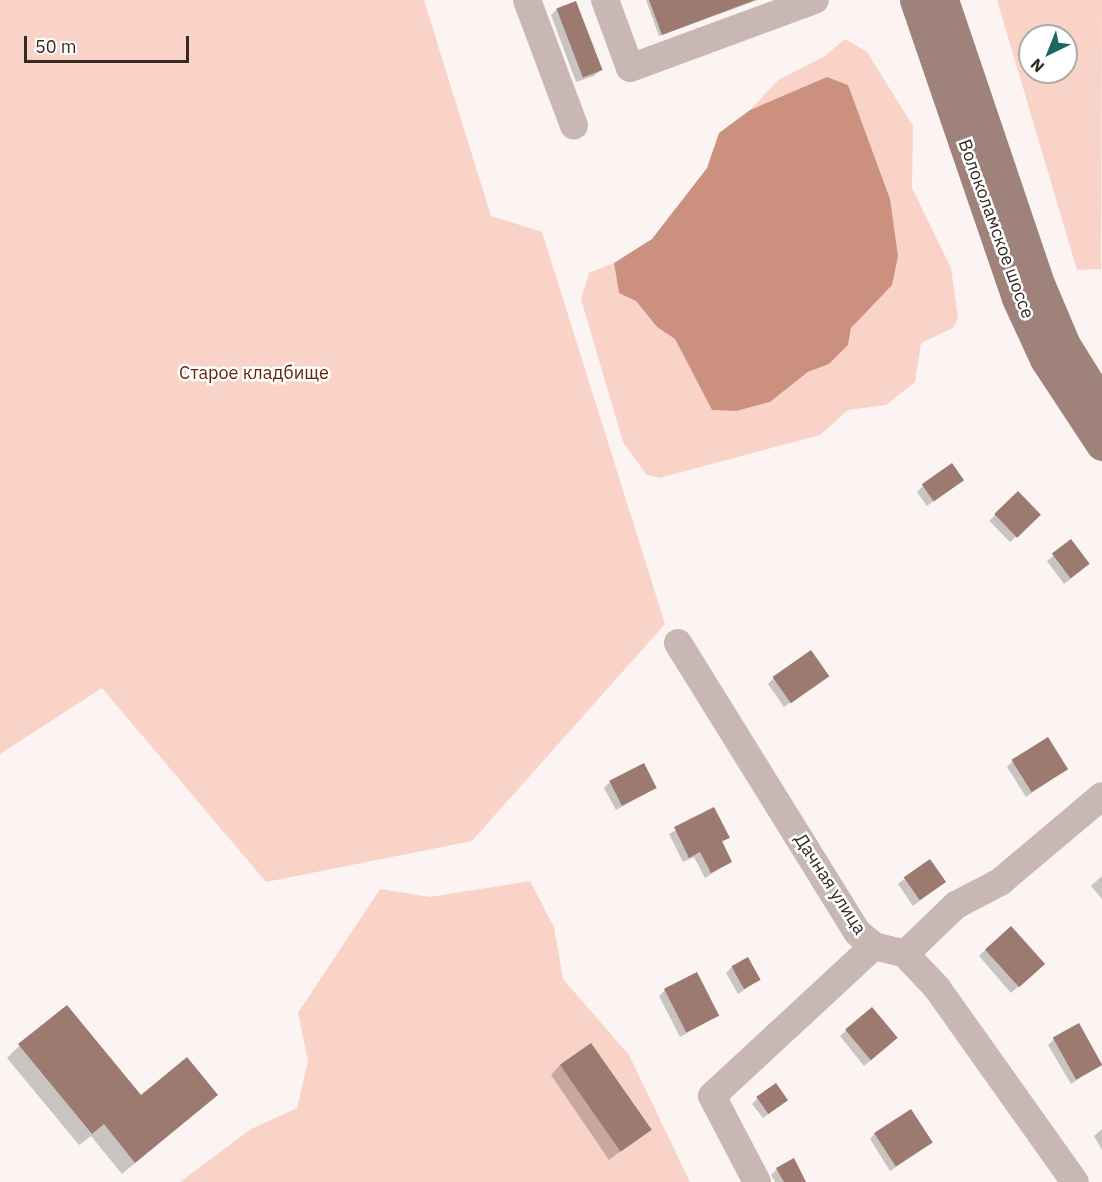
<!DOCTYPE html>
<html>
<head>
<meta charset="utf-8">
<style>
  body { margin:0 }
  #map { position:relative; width:1102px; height:1182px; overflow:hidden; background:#fcf4f2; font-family:"IBM Plex Sans",sans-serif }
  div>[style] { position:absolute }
  .green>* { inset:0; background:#f9d3c8 }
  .water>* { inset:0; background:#cb907e }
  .shadow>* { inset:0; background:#0003; transform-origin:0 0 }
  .building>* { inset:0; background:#9c7a70; transform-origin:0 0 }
  .minor>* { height:28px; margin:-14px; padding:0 14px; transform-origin:14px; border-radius:14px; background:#c8b7b2 }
  .major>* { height:33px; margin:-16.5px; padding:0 16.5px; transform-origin:16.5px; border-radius:16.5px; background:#9f827a }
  span { translate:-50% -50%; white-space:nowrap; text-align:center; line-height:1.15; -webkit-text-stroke:5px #fff; paint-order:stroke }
  .street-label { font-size:18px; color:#362824 }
  .park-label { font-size:18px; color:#6a230b }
  .north { position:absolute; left:1018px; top:24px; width:60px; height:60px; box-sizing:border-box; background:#fff; border:2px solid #afa9a7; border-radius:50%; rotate:223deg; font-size:16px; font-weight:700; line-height:24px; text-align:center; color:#362824 }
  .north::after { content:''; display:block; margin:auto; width:21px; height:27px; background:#1c6762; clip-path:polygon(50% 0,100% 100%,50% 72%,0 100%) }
  .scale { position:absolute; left:24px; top:36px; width:165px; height:27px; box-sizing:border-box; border:3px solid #362824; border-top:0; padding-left:8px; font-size:18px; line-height:21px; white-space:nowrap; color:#362824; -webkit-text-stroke:4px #fff; paint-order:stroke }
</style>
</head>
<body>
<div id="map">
  <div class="green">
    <i style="clip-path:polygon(0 0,424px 0,491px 216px,542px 232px,665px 624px,472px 841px,266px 882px,102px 688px,0 754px)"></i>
    <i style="clip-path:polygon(evenodd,997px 0,1102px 0,1101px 269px,1077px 270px,997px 0,1030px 36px,1066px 36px,1066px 72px,1030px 72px,1030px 36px)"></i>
    <i style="clip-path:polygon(845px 39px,867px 52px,913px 126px,912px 188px,951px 268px,958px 318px,953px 328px,921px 343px,915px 382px,886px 405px,848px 410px,820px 435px,659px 478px,646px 474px,623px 442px,581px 299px,589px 273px,614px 263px,619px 292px,636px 301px,657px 327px,675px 339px,712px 410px,770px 402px,809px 372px,829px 364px,848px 345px,851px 328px,869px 308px,854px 105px,847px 85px,827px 77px,750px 110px,778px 80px,825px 56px)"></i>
    <i style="clip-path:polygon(530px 881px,554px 927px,563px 979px,629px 1055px,690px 1182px,180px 1182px,251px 1129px,297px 1108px,308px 1061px,298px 1013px,380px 889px,430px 897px)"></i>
  </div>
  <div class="water">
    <i style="clip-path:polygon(827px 77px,848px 85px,890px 199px,898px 256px,892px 285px,851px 328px,848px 345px,829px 364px,808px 372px,770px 402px,736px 411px,712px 410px,675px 339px,657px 327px,636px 301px,619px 293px,614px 263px,652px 239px,707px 168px,719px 133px,750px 110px)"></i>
  </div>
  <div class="shadow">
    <i style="clip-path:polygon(646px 0,758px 0,659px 36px)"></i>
    <i style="clip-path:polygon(557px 9px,600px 70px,594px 76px,576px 82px,551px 15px)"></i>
    <i style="clip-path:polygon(962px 480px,927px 506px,917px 492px,923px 486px)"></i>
    <i style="left:1018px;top:493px;width:30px;height:40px;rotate:46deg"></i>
    <i style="clip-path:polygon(1071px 541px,1082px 570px,1064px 584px,1047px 561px)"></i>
    <i style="clip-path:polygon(827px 676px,784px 707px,768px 684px,774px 678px)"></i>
    <i style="clip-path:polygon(1013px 761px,1067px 769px,1026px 797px,1007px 767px)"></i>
    <i style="clip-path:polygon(610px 782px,655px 788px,616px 810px,604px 788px)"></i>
    <i style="clip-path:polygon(714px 809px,728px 837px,721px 844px,730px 862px,705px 878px,694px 857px,683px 862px,669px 834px)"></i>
    <i style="clip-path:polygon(1102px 876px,1102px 899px,1091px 886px)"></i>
    <i style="clip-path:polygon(904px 879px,944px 882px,913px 906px,898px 884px)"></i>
    <i style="clip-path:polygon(985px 950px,1037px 970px,1011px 993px,979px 956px)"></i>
    <i style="clip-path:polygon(732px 967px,759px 980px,738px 994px,726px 973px)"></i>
    <i style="clip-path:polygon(665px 990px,717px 1016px,680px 1037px,659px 996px)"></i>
    <i style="clip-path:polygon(871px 1009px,890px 1044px,864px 1066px,840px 1036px)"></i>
    <i style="clip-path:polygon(1054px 1039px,1101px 1065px,1071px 1084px,1048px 1045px)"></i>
    <i style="clip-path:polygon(19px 1046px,141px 1097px,216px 1095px,122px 1174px,91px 1136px,79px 1145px,7px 1058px)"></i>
    <i style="clip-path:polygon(560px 1065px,649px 1130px,609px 1160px,551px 1075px)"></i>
    <i style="clip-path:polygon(758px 1098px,781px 1105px,763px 1118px,752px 1104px)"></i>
    <i style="clip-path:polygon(1102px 1129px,1102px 1150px,1094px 1136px)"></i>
    <i style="clip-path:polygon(875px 1133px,931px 1143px,890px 1171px,870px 1139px)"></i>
    <i style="clip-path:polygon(777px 1169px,805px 1182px,775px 1182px,771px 1175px)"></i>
  </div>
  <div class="building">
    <i style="clip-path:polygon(649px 0,755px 0,662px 35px)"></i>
    <i style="left:576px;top:1px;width:74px;height:21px;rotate:69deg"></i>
    <i style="left:952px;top:463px;width:21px;height:37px;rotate:55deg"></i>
    <i style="left:1018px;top:491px;width:33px;height:33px;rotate:46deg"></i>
    <i style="left:1071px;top:539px;width:31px;height:24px;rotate:53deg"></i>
    <i style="left:811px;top:650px;width:32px;height:47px;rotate:55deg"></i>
    <i style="left:1048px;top:737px;width:38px;height:43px;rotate:58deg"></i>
    <i style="left:644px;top:763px;width:28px;height:39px;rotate:63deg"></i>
    <i style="clip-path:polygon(714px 807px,730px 838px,722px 841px,732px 862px,711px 873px,700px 852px,689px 858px,674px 827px)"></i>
    <i style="left:930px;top:859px;width:28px;height:32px;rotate:55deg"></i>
    <i style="left:1011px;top:926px;width:51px;height:35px;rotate:48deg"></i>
    <i style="left:748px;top:957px;width:26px;height:19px;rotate:61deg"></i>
    <i style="left:697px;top:972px;width:49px;height:37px;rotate:63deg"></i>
    <i style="clip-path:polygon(67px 1005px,141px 1095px,187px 1057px,218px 1095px,135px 1163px,104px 1124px,92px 1134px,18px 1044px)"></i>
    <i style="left:872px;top:1007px;width:40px;height:35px;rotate:50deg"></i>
    <i style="left:1079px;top:1023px;width:48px;height:30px;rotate:61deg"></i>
    <i style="left:591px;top:1043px;width:106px;height:38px;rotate:55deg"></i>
    <i style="left:776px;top:1083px;width:21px;height:24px;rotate:55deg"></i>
    <i style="left:911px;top:1109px;width:40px;height:44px;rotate:57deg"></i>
    <i style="clip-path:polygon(794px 1158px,806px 1182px,784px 1182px,776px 1168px)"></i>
  </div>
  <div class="minor">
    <i style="left:527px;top:0;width:134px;rotate:69.5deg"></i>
    <i style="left:605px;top:0;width:72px;rotate:69.8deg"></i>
    <i style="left:630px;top:68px;width:197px;rotate:-20.2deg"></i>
    <i style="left:678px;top:643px;width:341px;rotate:58.2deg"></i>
    <i style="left:858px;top:933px;width:21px;rotate:39deg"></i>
    <i style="left:874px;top:946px;width:32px;rotate:14deg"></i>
    <i style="left:905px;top:954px;width:47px;rotate:46.7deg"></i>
    <i style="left:937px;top:988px;width:238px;rotate:54.6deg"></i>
    <i style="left:905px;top:954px;width:71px;rotate:-43.9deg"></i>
    <i style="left:956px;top:905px;width:50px;rotate:-27.6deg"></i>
    <i style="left:1000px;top:882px;width:133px;rotate:-40.1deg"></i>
    <i style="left:757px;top:1182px;width:97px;rotate:-117.6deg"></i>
    <i style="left:712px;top:1096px;width:221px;rotate:-42.8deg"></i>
  </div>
  <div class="major">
    <i style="left:916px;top:0;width:315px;rotate:71.1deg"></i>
    <i style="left:1018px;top:298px;width:67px;rotate:65.3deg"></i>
    <i style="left:1046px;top:359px;width:102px;rotate:56.6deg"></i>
    <i style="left:942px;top:0;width:302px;rotate:71.3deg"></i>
    <i style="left:1039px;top:286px;width:64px;rotate:67deg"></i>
    <i style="left:1064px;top:345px;width:72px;rotate:58.1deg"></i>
  </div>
  <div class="street-label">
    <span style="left:996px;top:229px;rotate:70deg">Волоколамское шоссе</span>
    <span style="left:830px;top:884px;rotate:57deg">Дачная улица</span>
  </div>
  <div class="park-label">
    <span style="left:254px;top:373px">Старое кладбище</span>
  </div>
  <div class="north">N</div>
  <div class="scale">50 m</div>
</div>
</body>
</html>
